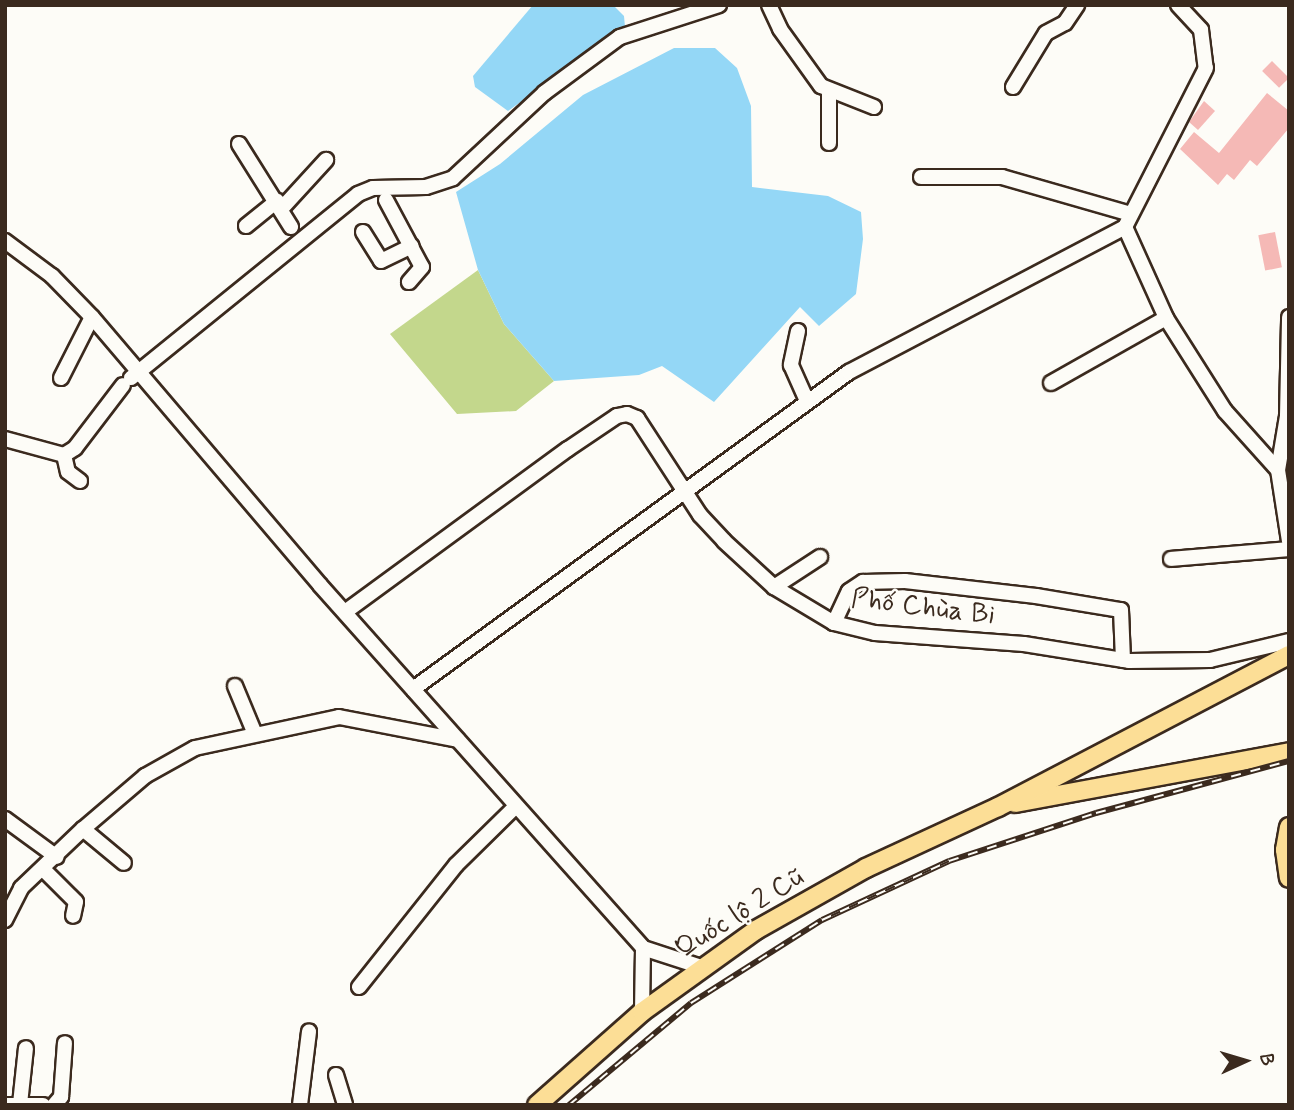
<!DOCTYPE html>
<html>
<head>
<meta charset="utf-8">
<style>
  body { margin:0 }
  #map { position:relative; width:1294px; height:1110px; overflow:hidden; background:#fdfcf7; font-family:Mynerve,sans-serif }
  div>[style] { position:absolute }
  .green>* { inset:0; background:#c3d78c }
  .water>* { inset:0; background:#94d7f6 }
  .building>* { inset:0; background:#f5b9b6; transform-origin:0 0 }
  .roads { filter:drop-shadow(2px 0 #3b2a1e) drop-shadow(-2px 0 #3b2a1e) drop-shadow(0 2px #3b2a1e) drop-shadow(0 -2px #3b2a1e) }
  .minor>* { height:14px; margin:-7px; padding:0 7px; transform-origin:7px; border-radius:7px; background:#fdfcf7 }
  .major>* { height:18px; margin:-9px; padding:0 9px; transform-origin:9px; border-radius:9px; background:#fcde96 }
  .rail>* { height:6px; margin-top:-3px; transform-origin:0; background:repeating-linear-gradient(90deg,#fdfcf7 0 10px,#3b2a1e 0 20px); box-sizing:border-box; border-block:2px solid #3b2a1e }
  span { translate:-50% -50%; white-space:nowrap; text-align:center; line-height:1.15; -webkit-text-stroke:5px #fdfcf7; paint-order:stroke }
  .street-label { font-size:28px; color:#3b2a1e }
  .frame { position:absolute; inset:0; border:7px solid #3b2a1e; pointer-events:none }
  .north { position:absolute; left:1210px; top:1026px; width:70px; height:70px; -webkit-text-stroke:5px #fdfcf7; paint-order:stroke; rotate:86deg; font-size:19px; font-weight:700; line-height:28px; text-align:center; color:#3b2a1e }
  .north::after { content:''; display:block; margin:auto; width:24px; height:32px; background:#3b2a1e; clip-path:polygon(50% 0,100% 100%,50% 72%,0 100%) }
</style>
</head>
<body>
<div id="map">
  <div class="green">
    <i style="clip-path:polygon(478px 270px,504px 324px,554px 381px,516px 411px,457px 414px,390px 334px)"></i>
  </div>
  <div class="water">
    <i style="clip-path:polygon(533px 5px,613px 5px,624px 16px,625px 27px,508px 111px,475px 87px,473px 76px)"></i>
    <i style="clip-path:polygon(674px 48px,715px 48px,737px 68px,751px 106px,752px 187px,828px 196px,861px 212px,863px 239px,856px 294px,819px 326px,800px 307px,714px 402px,662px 366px,639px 375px,554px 381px,504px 324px,478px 270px,456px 192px,500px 164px,583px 95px)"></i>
  </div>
  <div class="building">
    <i style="left:1272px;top:61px;width:24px;height:14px;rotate:45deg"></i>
    <i style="clip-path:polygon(1267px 93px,1289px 111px,1289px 128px,1257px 166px,1250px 160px,1234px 180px,1227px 174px,1218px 185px,1180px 149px,1194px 132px,1219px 153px)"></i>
    <i style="clip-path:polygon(1204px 101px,1215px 111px,1198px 130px,1189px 122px)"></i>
    <i style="left:1275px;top:232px;width:36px;height:17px;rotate:79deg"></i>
  </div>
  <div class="roads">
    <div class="minor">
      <i style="left:769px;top:5px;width:26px;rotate:65deg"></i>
      <i style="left:780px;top:29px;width:70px;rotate:54.3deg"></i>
      <i style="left:821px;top:86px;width:57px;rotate:21.6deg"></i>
      <i style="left:1178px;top:5px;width:34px;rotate:47deg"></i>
      <i style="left:1201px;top:30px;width:38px;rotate:83deg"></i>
      <i style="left:1206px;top:68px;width:178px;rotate:117deg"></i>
      <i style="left:1125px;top:227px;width:100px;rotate:65.7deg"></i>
      <i style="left:1166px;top:318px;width:110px;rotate:57.6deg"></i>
      <i style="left:1225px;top:411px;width:79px;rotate:48.1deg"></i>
      <i style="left:1278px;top:470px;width:72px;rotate:81.2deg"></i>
      <i style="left:1013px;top:87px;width:63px;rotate:-58.6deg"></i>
      <i style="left:1046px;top:33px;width:21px;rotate:-28deg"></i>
      <i style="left:1065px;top:23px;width:22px;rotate:-56deg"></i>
      <i style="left:829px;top:143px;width:51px;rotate:-90deg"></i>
      <i style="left:239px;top:144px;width:98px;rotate:57.9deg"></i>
      <i style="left:921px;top:177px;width:81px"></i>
      <i style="left:1002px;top:177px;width:134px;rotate:16deg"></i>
      <i style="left:386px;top:200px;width:76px;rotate:61.8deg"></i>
      <i style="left:422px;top:267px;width:20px;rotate:131deg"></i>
      <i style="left:283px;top:207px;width:64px;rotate:-47.5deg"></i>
      <i style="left:246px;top:226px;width:40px;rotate:-39deg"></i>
      <i style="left:363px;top:232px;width:34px;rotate:58deg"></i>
      <i style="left:381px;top:261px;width:34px;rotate:-26deg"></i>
      <i style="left:5px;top:241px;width:59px;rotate:36.7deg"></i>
      <i style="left:52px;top:276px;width:57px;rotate:45.7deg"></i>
      <i style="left:92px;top:317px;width:352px;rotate:49.6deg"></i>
      <i style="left:320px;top:585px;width:486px;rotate:48.3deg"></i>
      <i style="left:643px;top:948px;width:61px;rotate:18.1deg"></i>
      <i style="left:798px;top:331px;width:35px;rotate:102deg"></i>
      <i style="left:791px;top:365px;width:39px;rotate:66deg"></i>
      <i style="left:61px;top:378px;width:68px;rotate:-63.1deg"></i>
      <i style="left:131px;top:378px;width:292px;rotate:-39deg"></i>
      <i style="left:358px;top:194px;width:16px;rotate:-22deg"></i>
      <i style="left:373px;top:188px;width:53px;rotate:-1.1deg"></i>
      <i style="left:426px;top:187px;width:28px;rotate:-18deg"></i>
      <i style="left:453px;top:178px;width:125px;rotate:-43deg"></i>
      <i style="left:544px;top:93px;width:94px;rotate:-36.4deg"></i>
      <i style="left:620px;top:37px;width:104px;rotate:-17.9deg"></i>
      <i style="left:1051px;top:383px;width:132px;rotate:-29.5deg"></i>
      <i style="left:5px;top:439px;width:61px;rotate:15.2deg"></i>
      <i style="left:64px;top:455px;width:13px;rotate:-32deg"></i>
      <i style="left:75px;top:448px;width:79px;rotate:-52.7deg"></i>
      <i style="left:64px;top:455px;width:17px;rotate:77deg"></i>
      <i style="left:68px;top:472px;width:15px;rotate:37deg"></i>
      <i style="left:1278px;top:470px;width:55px;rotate:-80.5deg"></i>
      <i style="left:1287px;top:416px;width:99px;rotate:-88.8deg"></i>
      <i style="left:1171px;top:559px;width:118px;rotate:-4.8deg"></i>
      <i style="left:774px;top:587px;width:55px;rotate:-33.1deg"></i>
      <i style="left:345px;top:612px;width:276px;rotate:-36.2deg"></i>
      <i style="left:568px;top:449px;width:59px;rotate:-34deg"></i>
      <i style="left:617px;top:416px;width:10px;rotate:-11deg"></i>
      <i style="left:627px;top:414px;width:11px;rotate:22deg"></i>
      <i style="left:637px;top:418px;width:116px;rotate:57deg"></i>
      <i style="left:700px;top:515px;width:35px;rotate:47deg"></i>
      <i style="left:724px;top:541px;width:68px;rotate:42.6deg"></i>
      <i style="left:774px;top:587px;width:70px;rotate:31deg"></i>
      <i style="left:834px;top:623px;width:42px;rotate:13.7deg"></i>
      <i style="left:875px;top:633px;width:149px;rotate:4.2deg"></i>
      <i style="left:1024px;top:644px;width:106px;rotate:9.2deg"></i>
      <i style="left:1129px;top:661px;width:81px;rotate:-0.7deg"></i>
      <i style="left:1210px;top:660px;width:81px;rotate:-13.5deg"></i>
      <i style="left:834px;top:623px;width:35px;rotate:-65deg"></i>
      <i style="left:849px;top:591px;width:17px;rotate:-33deg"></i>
      <i style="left:863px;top:582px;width:42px;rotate:-1.4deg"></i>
      <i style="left:905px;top:581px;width:132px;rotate:6.5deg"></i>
      <i style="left:1036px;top:596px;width:86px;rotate:9.4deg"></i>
      <i style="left:1121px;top:610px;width:50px;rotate:87.7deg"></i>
      <i style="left:235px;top:686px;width:52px;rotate:67.4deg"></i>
      <i style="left:413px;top:689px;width:539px;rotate:-36.02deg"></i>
      <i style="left:849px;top:372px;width:312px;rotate:-27.7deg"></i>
      <i style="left:5px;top:819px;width:64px;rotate:36.2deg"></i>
      <i style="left:83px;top:829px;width:53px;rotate:39.7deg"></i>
      <i style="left:44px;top:870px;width:45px;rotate:45deg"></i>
      <i style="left:76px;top:902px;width:14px;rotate:102deg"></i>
      <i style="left:5px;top:920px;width:36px;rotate:-63deg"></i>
      <i style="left:21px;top:888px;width:86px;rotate:-43.6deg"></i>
      <i style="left:83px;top:829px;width:82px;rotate:-40.5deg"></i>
      <i style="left:145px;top:776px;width:57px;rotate:-29.2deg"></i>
      <i style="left:195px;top:748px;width:147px;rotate:-12.1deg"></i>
      <i style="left:339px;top:717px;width:121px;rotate:10.9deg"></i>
      <i style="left:359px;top:987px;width:156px;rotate:-51.5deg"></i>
      <i style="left:456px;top:865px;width:84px;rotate:-44.5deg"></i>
      <i style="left:642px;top:1012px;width:64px;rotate:-89.1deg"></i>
      <i style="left:336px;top:1075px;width:31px;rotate:73deg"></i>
      <i style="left:20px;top:1104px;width:56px;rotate:-83.9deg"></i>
      <i style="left:5px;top:1105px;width:38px"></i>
      <i style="left:54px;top:1105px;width:11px;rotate:-49deg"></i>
      <i style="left:61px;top:1097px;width:54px;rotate:-85.8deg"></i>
      <i style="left:300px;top:1105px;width:74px;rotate:-83deg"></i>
    </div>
    <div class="major">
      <i style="left:1015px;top:803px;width:279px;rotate:-10.5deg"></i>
      <i style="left:1289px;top:827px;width:23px;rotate:100deg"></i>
      <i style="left:1285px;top:850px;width:28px;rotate:82deg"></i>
      <i style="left:537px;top:1105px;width:140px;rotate:-41.5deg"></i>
      <i style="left:642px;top:1012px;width:140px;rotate:-35.7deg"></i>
      <i style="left:756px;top:930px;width:126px;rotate:-29.4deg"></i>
      <i style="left:866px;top:868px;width:145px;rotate:-24.8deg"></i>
      <i style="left:998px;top:807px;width:328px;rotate:-27.6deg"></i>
    </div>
  </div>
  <div class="rail">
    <i style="left:569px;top:1105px;width:159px;rotate:-39.9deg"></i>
    <i style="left:691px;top:1003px;width:155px;rotate:-32.4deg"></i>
    <i style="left:822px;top:920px;width:140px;rotate:-24.9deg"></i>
    <i style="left:949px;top:861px;width:155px;rotate:-18.1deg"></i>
    <i style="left:1096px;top:813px;width:200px;rotate:-15.1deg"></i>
  </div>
  <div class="street-label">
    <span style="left:923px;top:608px;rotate:7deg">Phố Chùa Bi</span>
    <span style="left:740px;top:914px;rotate:-32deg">Quốc lộ 2 Cũ</span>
  </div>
  <div class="frame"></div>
  <div class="north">B</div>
</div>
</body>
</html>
